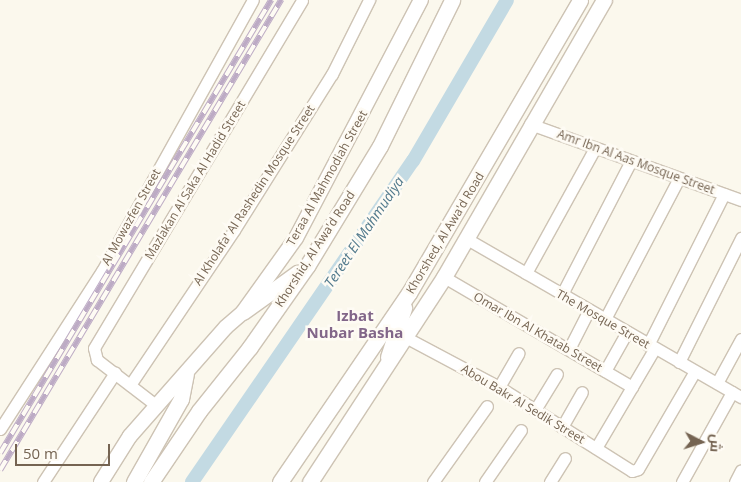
<!DOCTYPE html>
<html>
<head>
<meta charset="utf-8">
<style>
  body { margin:0 }
  #map { position:relative; width:741px; height:482px; overflow:hidden; background:#fbf8ed; font-family:"Open Sans",Cairo,sans-serif }
  div>[style] { position:absolute }
  .canal>* { height:14px; margin:-7px; padding:0 7px; transform-origin:7px; border-radius:7px; background:#c3dae3 }
  .roads { filter:drop-shadow(1px 0 #cdc3b4) drop-shadow(-1px 0 #cdc3b4) drop-shadow(0 1px #cdc3b4) drop-shadow(0 -1px #cdc3b4) }
  .minor>* { height:11px; margin:-5.5px; padding:0 5.5px; transform-origin:5.5px; border-radius:5.5px; background:#fff }
  .tertiary>* { height:14px; margin:-7px; padding:0 7px; transform-origin:7px; border-radius:7px; background:#fff }
  .secondary>* { height:15px; margin:-7.5px; padding:0 7.5px; transform-origin:7.5px; border-radius:7.5px; background:#fff }
  .rail>* { height:5.5px; margin-top:-2.75px; transform-origin:0; background:repeating-linear-gradient(90deg,#fefbf4 0 11px,#bdabc5 0 22px); box-sizing:border-box; border-block:1px solid #bdabc5 }
  span { translate:-50% -50%; white-space:nowrap; text-align:center; line-height:1.15; -webkit-text-stroke:5px #fefbf4; paint-order:stroke }
  .street-label { font-size:12px; color:#756452 }
  .water-label { font-size:14px; color:#51798c; font-style:italic }
  .quarter-label { font-size:15px; color:#826689; font-weight:700 }
  .north { position:absolute; left:676px; top:417px; width:50px; height:50px; -webkit-text-stroke:4px #fefbf4; paint-order:stroke; rotate:95deg; font-size:14px; font-weight:700; line-height:20px; text-align:center; color:#756452 }
  .north::after { content:''; display:block; margin:auto; width:18px; height:22px; background:#756452; clip-path:polygon(50% 0,100% 100%,50% 72%,0 100%) }
  .scale { position:absolute; left:15px; top:444px; width:95px; height:22px; box-sizing:border-box; border:2px solid #756452; border-top:0; padding-left:6px; font-size:15px; line-height:18px; white-space:nowrap; color:#756452; -webkit-text-stroke:4px #fefbf4; paint-order:stroke }
</style>
</head>
<body>
<div id="map">
  <div class="canal">
    <i style="left:192px;top:482px;width:390px;rotate:-55.5deg"></i>
    <i style="left:413px;top:161px;width:186px;rotate:-59.7deg"></i>
  </div>
  <div class="roads">
    <div class="minor">
      <i style="left:530px;top:124px;width:224px;rotate:19.8deg"></i>
      <i style="left:467px;top:239px;width:316px;rotate:30deg"></i>
      <i style="left:526px;top:273px;width:143px;rotate:-61.1deg"></i>
      <i style="left:444px;top:277px;width:218px;rotate:30.3deg"></i>
      <i style="left:562px;top:294px;width:150px;rotate:-62.6deg"></i>
      <i style="left:605px;top:319px;width:159px;rotate:-62.3deg"></i>
      <i style="left:407px;top:338px;width:104px;rotate:28deg"></i>
      <i style="left:499px;top:387px;width:157px;rotate:32.3deg"></i>
      <i style="left:632px;top:471px;width:6px;rotate:-18deg"></i>
      <i style="left:638px;top:469px;width:113px;rotate:-59.8deg"></i>
      <i style="left:648px;top:345px;width:169px;rotate:-63.3deg"></i>
      <i style="left:569px;top:349px;width:44px;rotate:-62.9deg"></i>
      <i style="left:679px;top:362px;width:139px;rotate:-63.4deg"></i>
      <i style="left:605px;top:371px;width:45px;rotate:-60.6deg"></i>
      <i style="left:717px;top:383px;width:50px;rotate:-61.4deg"></i>
      <i style="left:130px;top:385px;width:187px;rotate:-56.1deg"></i>
      <i style="left:234px;top:230px;width:184px;rotate:-57.9deg"></i>
      <i style="left:332px;top:74px;width:83px;rotate:-63.4deg"></i>
      <i style="left:499px;top:387px;width:39px;rotate:-60deg"></i>
      <i style="left:157px;top:406px;width:76px;rotate:-142.5deg"></i>
      <i style="left:97px;top:360px;width:12px;rotate:-104deg"></i>
      <i style="left:94px;top:348px;width:405px;rotate:-59.1deg"></i>
      <i style="left:535px;top:410px;width:42px;rotate:-58.6deg"></i>
      <i style="left:562px;top:427px;width:40px;rotate:-60.3deg"></i>
      <i style="left:0;top:429px;width:188px;rotate:-57.2deg"></i>
      <i style="left:102px;top:271px;width:310px;rotate:-60.9deg"></i>
      <i style="left:596px;top:448px;width:116px;rotate:-59.5deg"></i>
      <i style="left:43px;top:482px;width:131px;rotate:-56.6deg"></i>
      <i style="left:433px;top:482px;width:93px;rotate:-54.6deg"></i>
      <i style="left:485px;top:482px;width:63px;rotate:-55.3deg"></i>
      <i style="left:550px;top:482px;width:28px;rotate:-58deg"></i>
      <i style="left:682px;top:482px;width:103px;rotate:-60.9deg"></i>
      <i style="left:735px;top:482px;width:13px;rotate:-63deg"></i>
    </div>
    <div class="tertiary">
      <i style="left:101px;top:482px;width:54px;rotate:-57.8deg"></i>
      <i style="left:130px;top:436px;width:145px;rotate:-48.6deg"></i>
      <i style="left:226px;top:327px;width:23px;rotate:-41deg"></i>
      <i style="left:243px;top:312px;width:91px;rotate:-54.4deg"></i>
      <i style="left:296px;top:238px;width:269px;rotate:-62.3deg"></i>
    </div>
    <div class="secondary">
      <i style="left:243px;top:312px;width:67px;rotate:-35.8deg"></i>
      <i style="left:388px;top:357px;width:52px;rotate:-71.9deg"></i>
      <i style="left:134px;top:482px;width:95px;rotate:-60.5deg"></i>
      <i style="left:181px;top:399px;width:26px;rotate:-79deg"></i>
      <i style="left:151px;top:482px;width:86px;rotate:-55.9deg"></i>
      <i style="left:199px;top:411px;width:82px;rotate:-51.4deg"></i>
      <i style="left:250px;top:347px;width:99px;rotate:-54.9deg"></i>
      <i style="left:307px;top:266px;width:140px;rotate:-58.7deg"></i>
      <i style="left:380px;top:146px;width:163px;rotate:-63.7deg"></i>
      <i style="left:280px;top:482px;width:229px;rotate:-55.7deg"></i>
      <i style="left:409px;top:293px;width:339px;rotate:-59.7deg"></i>
      <i style="left:310px;top:482px;width:245px;rotate:-56.8deg"></i>
      <i style="left:444px;top:277px;width:320px;rotate:-60deg"></i>
    </div>
  </div>
  <div class="rail">
    <i style="left:0;top:453px;width:528px;rotate:-59.11deg"></i>
    <i style="left:0;top:470px;width:548px;rotate:-59.13deg"></i>
  </div>
  <div class="street-label">
    <span style="left:636px;top:162px;rotate:20deg">Amr Ibn Al Aas Mosque Street</span>
    <span style="left:327px;top:178px;rotate:-61deg">Teraa Al Mahmodiah Street</span>
    <span style="left:195px;top:180px;rotate:-59deg">Mazlakan Al Saka Al Hadid Street</span>
    <span style="left:254px;top:195px;rotate:-57deg">Al Kholafa' Al Rashedin Mosque Street</span>
    <span style="left:131px;top:217px;rotate:-61deg">Al Mowazfen Street</span>
    <span style="left:445px;top:233px;rotate:-59deg">Khorshed, Al Awa'd Road</span>
    <span style="left:315px;top:249px;rotate:-57deg">Khorshid, Al Awa'd Road</span>
    <span style="left:603px;top:319px;rotate:30deg">The Mosque Street</span>
    <span style="left:538px;top:332px;rotate:30deg">Omar Ibn Al Khatab Street</span>
    <span style="left:523px;top:404px;rotate:31deg">Abou Bakr Al Sedik Street</span>
  </div>
  <div class="water-label">
    <span style="left:364px;top:232px;rotate:-56deg">Tereet El Mahmudiya</span>
  </div>
  <div class="quarter-label">
    <span style="left:355px;top:324px">Izbat<br>Nubar Basha</span>
  </div>
  <div class="north">ش</div>
  <div class="scale">50 m</div>
</div>
</body>
</html>
